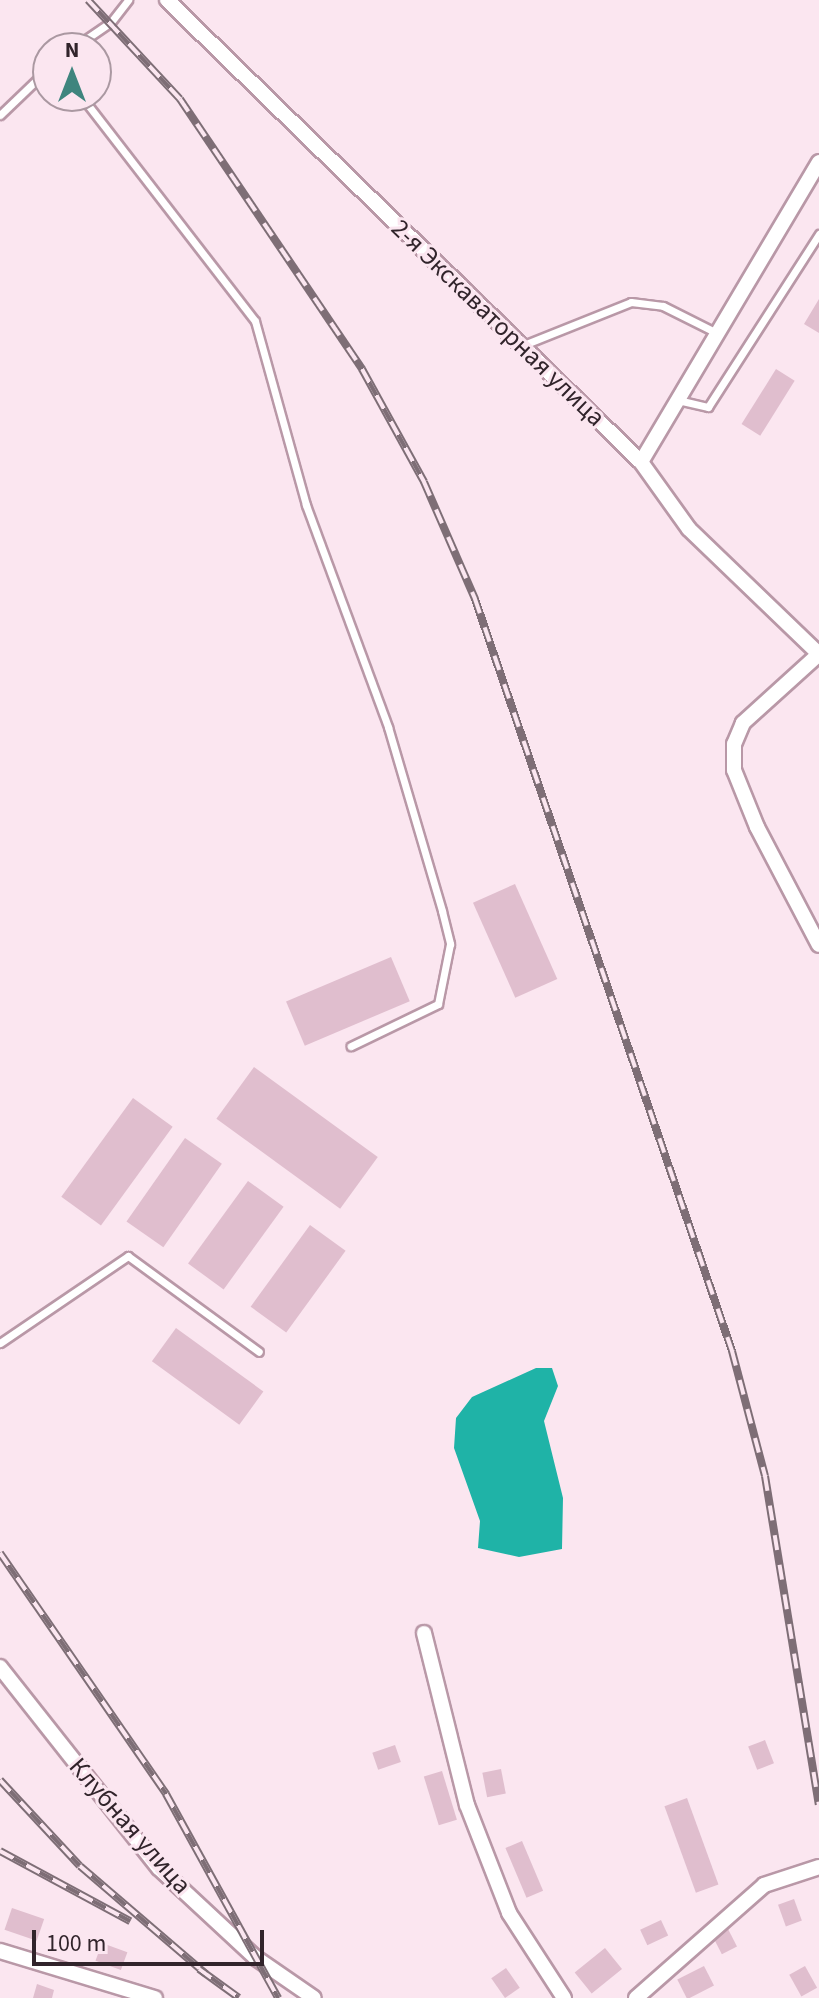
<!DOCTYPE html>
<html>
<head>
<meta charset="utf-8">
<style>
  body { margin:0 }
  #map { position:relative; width:819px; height:1998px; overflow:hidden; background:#fbe6f0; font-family:"Source Sans 3",sans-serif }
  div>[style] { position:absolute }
  .water>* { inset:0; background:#1fb3a7 }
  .building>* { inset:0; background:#e0bece; transform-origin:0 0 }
  .roads { filter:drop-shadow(2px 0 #b998a7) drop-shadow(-2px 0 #b998a7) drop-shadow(0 2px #b998a7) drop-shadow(0 -2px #b998a7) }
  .lane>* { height:7px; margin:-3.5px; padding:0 3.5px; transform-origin:3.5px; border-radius:3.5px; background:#fff }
  .street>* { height:14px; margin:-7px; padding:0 7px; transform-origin:7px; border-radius:7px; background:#fff }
  .rail>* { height:8px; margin-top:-4px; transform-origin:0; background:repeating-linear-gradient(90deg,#fbe6f0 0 15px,#7e6e76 0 30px); box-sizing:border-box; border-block:2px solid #7e6e76 }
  span { translate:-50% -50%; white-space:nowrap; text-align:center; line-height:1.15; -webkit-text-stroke:6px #fbe6f0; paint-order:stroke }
  .street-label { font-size:26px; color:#31242b }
  .north { position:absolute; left:32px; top:32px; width:80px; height:80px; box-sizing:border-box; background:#fbe6f0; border:2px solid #aa98a1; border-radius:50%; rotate:0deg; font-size:22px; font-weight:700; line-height:32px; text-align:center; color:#31242b }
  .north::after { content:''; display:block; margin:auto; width:28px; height:36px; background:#3f857e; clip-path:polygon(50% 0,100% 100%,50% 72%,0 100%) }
  .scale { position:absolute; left:32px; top:1930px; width:232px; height:36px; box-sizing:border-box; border:4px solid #31242b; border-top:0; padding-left:10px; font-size:24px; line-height:28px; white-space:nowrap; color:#31242b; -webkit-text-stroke:6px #fbe6f0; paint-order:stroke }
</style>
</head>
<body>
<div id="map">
  <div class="water">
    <i style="clip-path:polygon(536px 1368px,552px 1368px,558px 1386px,544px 1421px,563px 1498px,562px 1549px,519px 1557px,478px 1548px,480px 1521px,454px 1448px,456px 1418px,472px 1397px)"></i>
  </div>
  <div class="building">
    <i style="clip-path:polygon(819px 299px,819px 333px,804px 324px)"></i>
    <i style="left:776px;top:369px;width:22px;height:65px;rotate:32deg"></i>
    <i style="left:515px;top:884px;width:104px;height:46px;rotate:66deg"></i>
    <i style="left:391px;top:957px;width:48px;height:114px;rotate:67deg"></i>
    <i style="left:254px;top:1067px;width:153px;height:64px;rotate:36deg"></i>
    <i style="left:133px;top:1098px;width:49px;height:122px;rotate:36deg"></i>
    <i style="left:185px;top:1138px;width:45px;height:102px;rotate:35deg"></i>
    <i style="left:248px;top:1181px;width:44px;height:102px;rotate:36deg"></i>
    <i style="left:310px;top:1225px;width:44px;height:101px;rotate:36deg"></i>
    <i style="left:176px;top:1328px;width:108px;height:41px;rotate:36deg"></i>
    <i style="left:765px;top:1740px;width:25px;height:18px;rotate:69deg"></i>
    <i style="left:395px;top:1745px;width:18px;height:24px;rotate:71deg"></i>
    <i style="left:501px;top:1769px;width:25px;height:19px;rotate:79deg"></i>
    <i style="left:442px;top:1771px;width:51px;height:19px;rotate:73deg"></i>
    <i style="left:687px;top:1798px;width:92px;height:24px;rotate:70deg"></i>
    <i style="left:522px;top:1841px;width:54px;height:18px;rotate:67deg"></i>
    <i style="left:794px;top:1899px;width:23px;height:17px;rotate:70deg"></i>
    <i style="left:12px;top:1908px;width:34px;height:23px;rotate:19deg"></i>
    <i style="left:661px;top:1920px;width:17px;height:23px;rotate:65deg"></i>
    <i style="left:727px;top:1927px;width:22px;height:17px;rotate:63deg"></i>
    <i style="left:102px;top:1943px;width:27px;height:19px;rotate:20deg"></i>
    <i style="left:605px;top:1948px;width:27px;height:39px;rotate:51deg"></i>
    <i style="left:704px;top:1966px;width:22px;height:30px;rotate:63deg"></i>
    <i style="left:805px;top:1966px;width:25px;height:18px;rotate:61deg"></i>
    <i style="left:506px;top:1968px;width:24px;height:18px;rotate:55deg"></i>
    <i style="clip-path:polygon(37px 1984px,54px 1990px,52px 1998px,33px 1998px)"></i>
  </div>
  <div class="roads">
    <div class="lane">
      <i style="left:73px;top:48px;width:46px;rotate:-34.4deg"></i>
      <i style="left:111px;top:22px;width:28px;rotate:-52deg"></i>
      <i style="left:81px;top:96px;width:284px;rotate:52.3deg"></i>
      <i style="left:255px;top:321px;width:191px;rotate:74.5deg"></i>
      <i style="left:306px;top:505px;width:237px;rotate:69.7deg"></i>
      <i style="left:388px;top:727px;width:192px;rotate:73.6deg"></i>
      <i style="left:442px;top:911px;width:34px;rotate:76deg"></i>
      <i style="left:450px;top:944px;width:61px;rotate:101.3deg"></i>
      <i style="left:438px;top:1004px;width:97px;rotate:154.2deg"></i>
      <i style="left:0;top:115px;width:66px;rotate:-43.8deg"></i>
      <i style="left:521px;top:346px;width:118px;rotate:-21.8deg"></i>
      <i style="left:631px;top:302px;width:32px;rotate:7deg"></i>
      <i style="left:663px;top:306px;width:60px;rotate:26.6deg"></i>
      <i style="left:682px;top:401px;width:27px;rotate:13deg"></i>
      <i style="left:708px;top:407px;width:206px;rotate:-57.3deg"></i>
      <i style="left:0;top:1343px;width:155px;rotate:-34.2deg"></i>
      <i style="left:128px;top:1256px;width:162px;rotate:36.2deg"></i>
    </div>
    <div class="street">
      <i style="left:167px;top:0;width:662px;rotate:44.27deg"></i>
      <i style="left:641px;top:462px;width:82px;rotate:54.4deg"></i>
      <i style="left:689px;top:529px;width:180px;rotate:43.9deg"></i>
      <i style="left:641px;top:462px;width:349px;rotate:-59.3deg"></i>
      <i style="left:819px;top:654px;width:103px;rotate:137.8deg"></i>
      <i style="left:743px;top:723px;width:23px;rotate:113deg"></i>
      <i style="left:734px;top:744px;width:26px;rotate:90deg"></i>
      <i style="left:734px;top:770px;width:61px;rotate:68deg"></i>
      <i style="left:757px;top:827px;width:133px;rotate:62.3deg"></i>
      <i style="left:424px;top:1633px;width:177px;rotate:76deg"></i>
      <i style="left:467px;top:1805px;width:116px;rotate:68.7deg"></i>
      <i style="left:509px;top:1913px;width:101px;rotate:57.1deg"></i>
      <i style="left:0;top:1667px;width:256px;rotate:51.7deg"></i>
      <i style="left:159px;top:1868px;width:132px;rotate:42.9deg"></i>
      <i style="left:256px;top:1958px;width:70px;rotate:34.6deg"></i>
      <i style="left:0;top:1951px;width:162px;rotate:16.9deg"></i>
      <i style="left:636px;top:1998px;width:171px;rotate:-41.4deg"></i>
      <i style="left:764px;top:1885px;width:58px;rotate:-18.1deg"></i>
    </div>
  </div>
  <div class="rail">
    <i style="left:88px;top:0;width:135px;rotate:47.1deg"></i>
    <i style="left:180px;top:99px;width:326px;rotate:56deg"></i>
    <i style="left:362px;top:369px;width:129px;rotate:61.2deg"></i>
    <i style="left:424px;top:482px;width:128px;rotate:66.4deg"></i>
    <i style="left:475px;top:599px;width:795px;rotate:71.13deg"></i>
    <i style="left:732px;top:1351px;width:129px;rotate:75.2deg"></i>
    <i style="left:765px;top:1476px;width:333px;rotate:80.7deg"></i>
    <i style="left:0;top:1553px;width:293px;rotate:55.4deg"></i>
    <i style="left:166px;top:1794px;width:233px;rotate:61.2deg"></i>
    <i style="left:0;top:1780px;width:117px;rotate:47.1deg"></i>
    <i style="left:80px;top:1866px;width:166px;rotate:40.6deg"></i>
    <i style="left:0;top:1851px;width:148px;rotate:28.3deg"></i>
    <i style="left:199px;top:1969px;width:49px;rotate:35.9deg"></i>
  </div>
  <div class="street-label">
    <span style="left:498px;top:323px;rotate:44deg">2-я Экскаваторная улица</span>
    <span style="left:130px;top:1826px;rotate:49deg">Клубная улица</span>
  </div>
  <div class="north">N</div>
  <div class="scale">100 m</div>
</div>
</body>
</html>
